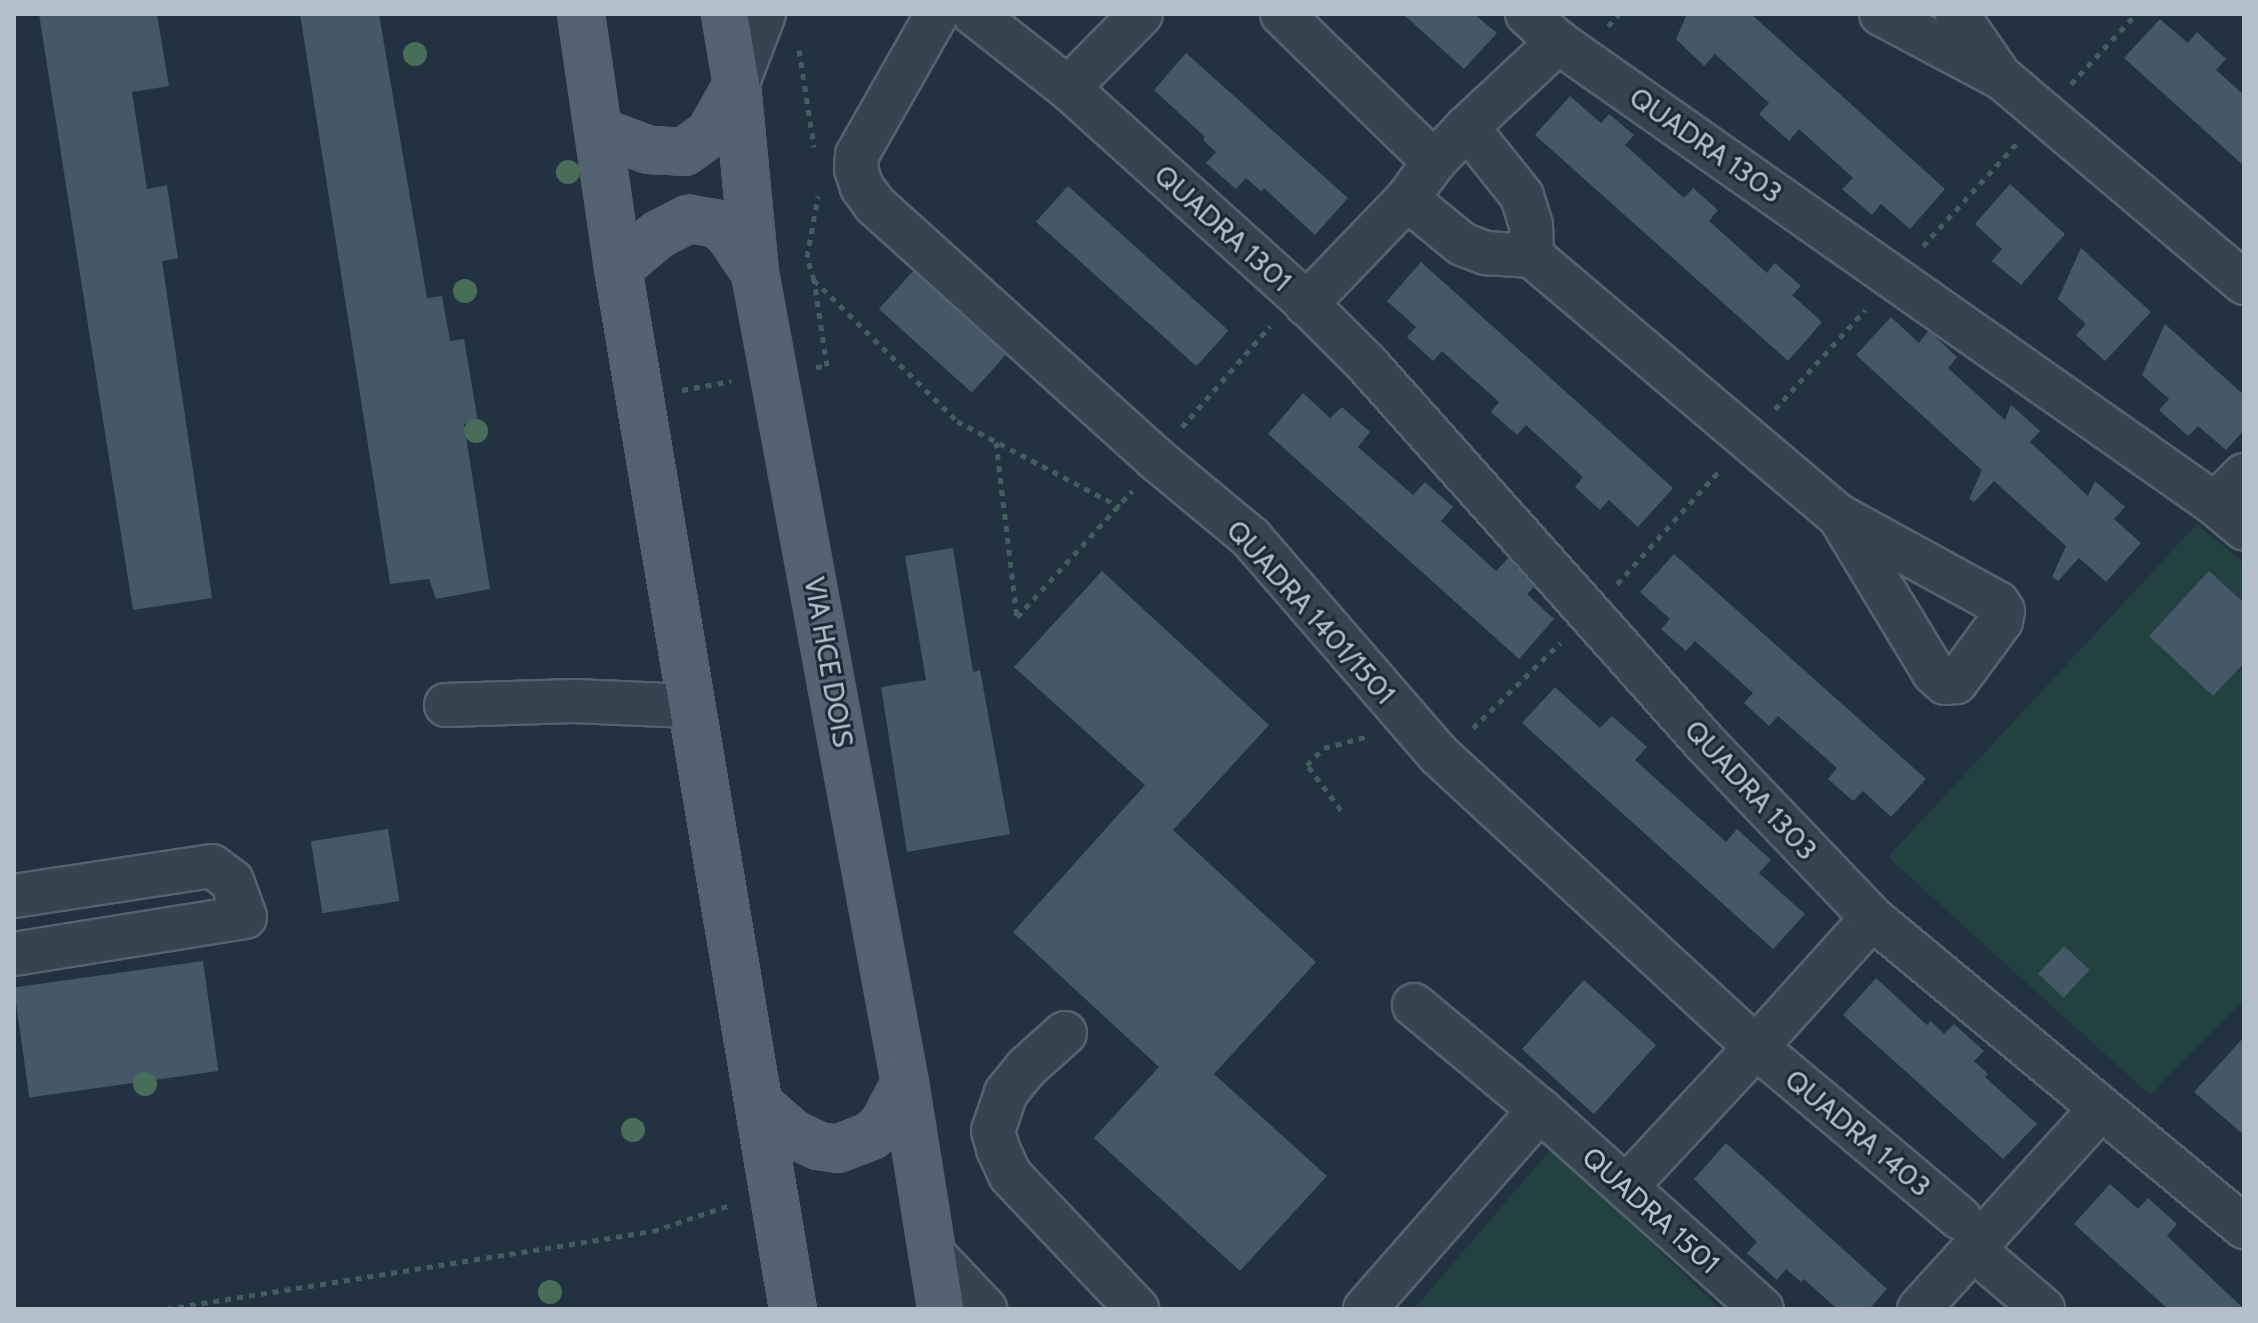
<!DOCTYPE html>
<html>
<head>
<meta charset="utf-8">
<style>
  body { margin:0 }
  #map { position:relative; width:2258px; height:1323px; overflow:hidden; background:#223241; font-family:Cabin,sans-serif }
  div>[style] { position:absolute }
  .green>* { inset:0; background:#244142 }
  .building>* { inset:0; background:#455868; transform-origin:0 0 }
  .path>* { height:5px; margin-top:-2.5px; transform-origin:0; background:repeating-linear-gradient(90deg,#425e5e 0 6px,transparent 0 12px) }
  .roads { filter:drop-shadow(2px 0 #54626e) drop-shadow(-2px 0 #54626e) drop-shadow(0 2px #54626e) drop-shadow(0 -2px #54626e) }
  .minor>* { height:42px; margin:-21px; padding:0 21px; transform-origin:21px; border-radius:21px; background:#364451 }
  .major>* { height:44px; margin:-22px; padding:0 22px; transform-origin:22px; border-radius:22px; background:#546371 }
  .trees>* { width:24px; height:24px; margin:-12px; border-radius:50%; background:#486e5a }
  span { translate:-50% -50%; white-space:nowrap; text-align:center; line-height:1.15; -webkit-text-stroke:6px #1b2936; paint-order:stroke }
  .street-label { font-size:28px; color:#b3bfcb }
  .frame { position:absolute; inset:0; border:16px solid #b3bfcb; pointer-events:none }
</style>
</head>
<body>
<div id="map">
  <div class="green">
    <i style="clip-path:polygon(2197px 524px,2244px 563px,2244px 1000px,2150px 1095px,1888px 857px)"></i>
    <i style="clip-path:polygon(1552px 1148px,1720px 1309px,1414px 1309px)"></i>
  </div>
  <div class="building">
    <i style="clip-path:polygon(39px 14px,157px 14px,169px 86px,132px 92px,147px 189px,167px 185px,178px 258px,162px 261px,212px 598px,133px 610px)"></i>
    <i style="clip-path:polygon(300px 14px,379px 14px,427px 298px,442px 296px,450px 341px,464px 339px,478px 422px,464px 424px,490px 589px,436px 599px,429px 579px,390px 584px)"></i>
    <i style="clip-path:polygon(1403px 14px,1474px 14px,1497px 33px,1464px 69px)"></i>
    <i style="clip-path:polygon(1687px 14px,1751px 14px,1945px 189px,1910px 229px,1881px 204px,1872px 215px,1842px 189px,1853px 178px,1799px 129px,1789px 141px,1759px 114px,1769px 103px,1715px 54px,1704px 66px,1676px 39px)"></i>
    <i style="clip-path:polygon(2160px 19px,2188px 43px,2197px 32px,2226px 59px,2216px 70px,2244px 95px,2244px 166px,2124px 58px)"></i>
    <i style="clip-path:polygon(1186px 53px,1348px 198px,1315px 235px,1264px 188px,1261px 191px,1246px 178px,1236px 189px,1206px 163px,1216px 152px,1203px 140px,1205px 137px,1154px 90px)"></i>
    <i style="clip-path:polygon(1570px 96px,1601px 123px,1609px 114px,1634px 135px,1625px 145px,1684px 198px,1693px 188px,1718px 210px,1709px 221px,1767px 273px,1775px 263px,1801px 286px,1792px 295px,1822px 322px,1788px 361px,1535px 135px)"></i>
    <i style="clip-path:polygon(2010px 184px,2065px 234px,2021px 285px,1992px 261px,2002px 249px,1975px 224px)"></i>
    <i style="left:1068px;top:186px;width:216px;height:48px;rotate:42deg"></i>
    <i style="clip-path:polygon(2081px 248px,2151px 312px,2105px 361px,2076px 335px,2086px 324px,2058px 299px)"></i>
    <i style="clip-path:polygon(1421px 262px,1673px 488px,1638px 527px,1609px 500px,1600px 510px,1575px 487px,1583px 477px,1526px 425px,1517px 435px,1491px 412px,1499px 402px,1442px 351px,1433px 361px,1407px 337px,1416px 327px,1387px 301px)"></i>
    <i style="left:913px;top:271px;width:125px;height:51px;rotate:42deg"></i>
    <i style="clip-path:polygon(1891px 317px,1919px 343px,1928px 331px,1931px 333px,1957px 357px,1948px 368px,2005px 420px,2011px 405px,2040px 431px,2030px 442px,2088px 496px,2095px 481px,2125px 507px,2114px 519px,2141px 543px,2106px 582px,2079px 558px,2058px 581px,2052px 577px,2066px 546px,1994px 481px,1974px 502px,1969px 499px,1982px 470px,1856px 355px)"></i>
    <i style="clip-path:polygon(2165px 324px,2244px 395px,2244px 430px,2226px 450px,2198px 426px,2188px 436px,2159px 410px,2169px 399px,2142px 375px)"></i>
    <i style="clip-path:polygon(1303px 393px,1330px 418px,1342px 407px,1370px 432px,1358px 447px,1413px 495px,1425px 482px,1453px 507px,1441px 521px,1496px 571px,1508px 558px,1534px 587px,1527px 594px,1554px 619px,1519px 659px,1268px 434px)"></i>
    <i style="clip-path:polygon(953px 548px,973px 672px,980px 670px,1010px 834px,907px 852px,881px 687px,926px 680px,905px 556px)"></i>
    <i style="clip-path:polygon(1674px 554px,1926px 779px,1891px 817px,1863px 791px,1853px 801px,1828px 779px,1837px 768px,1778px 716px,1769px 726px,1744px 703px,1753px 693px,1695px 641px,1686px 651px,1661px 629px,1670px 619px,1640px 592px)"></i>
    <i style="clip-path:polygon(1102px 571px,1269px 725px,1173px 830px,1316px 962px,1214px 1074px,1327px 1176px,1240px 1271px,1094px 1138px,1159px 1067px,1013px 932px,1145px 785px,1014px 667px)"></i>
    <i style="clip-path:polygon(2209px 571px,2244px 603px,2244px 663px,2213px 696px,2149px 636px)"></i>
    <i style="clip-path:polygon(1555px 687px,1600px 728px,1612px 716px,1647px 747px,1635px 760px,1726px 842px,1737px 829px,1771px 860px,1759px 873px,1805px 914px,1773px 949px,1522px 723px)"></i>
    <i style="left:388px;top:829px;width:73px;height:78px;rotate:81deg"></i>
    <i style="left:2064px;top:946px;width:35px;height:38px;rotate:43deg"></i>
    <i style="left:203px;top:961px;width:111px;height:191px;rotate:82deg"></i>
    <i style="clip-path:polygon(1876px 978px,1927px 1025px,1931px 1021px,1944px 1034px,1954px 1024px,1984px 1051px,1974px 1061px,1988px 1074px,1985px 1077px,2037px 1124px,2003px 1159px,1843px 1015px)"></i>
    <i style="left:1584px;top:980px;width:97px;height:93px;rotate:42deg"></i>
    <i style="clip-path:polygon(2244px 1037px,2244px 1135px,2194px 1092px)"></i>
    <i style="clip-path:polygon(1726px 1143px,1887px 1289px,1869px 1309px,1837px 1309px,1804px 1279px,1801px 1282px,1786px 1269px,1777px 1280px,1747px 1253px,1757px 1242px,1694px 1179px)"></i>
    <i style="clip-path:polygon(2110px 1184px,2138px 1209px,2148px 1198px,2177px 1224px,2167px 1236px,2244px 1309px,2168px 1309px,2074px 1224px)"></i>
  </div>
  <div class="path">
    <i style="left:1608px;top:26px;width:16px;rotate:-47deg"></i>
    <i style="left:799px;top:50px;width:98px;rotate:81.2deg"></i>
    <i style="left:2071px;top:84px;width:96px;rotate:-47.1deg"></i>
    <i style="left:1923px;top:246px;width:138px;rotate:-47.6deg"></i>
    <i style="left:814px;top:280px;width:24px;rotate:-107deg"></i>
    <i style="left:807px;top:257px;width:62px;rotate:-79.8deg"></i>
    <i style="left:816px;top:367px;width:11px;rotate:-5deg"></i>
    <i style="left:827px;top:366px;width:87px;rotate:-98.6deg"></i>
    <i style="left:814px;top:280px;width:201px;rotate:44.6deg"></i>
    <i style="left:957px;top:421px;width:184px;rotate:27.8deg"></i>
    <i style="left:682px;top:390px;width:50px;rotate:-10.4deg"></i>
    <i style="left:1775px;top:409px;width:134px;rotate:-47.7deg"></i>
    <i style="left:1182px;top:427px;width:134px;rotate:-48.9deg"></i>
    <i style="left:996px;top:442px;width:176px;rotate:83.2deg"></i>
    <i style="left:1017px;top:617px;width:171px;rotate:-47.6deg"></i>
    <i style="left:1617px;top:584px;width:154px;rotate:-47.9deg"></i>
    <i style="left:1473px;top:728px;width:122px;rotate:-44.3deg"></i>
    <i style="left:1341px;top:810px;width:56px;rotate:-127.1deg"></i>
    <i style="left:1307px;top:765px;width:24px;rotate:-45deg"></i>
    <i style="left:1324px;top:748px;width:47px;rotate:-14.9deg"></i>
    <i style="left:166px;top:1309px;width:493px;rotate:-9.1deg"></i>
    <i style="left:653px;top:1231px;width:81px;rotate:-18.7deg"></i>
  </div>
  <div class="roads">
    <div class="minor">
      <i style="left:937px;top:14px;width:162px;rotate:119.6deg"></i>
      <i style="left:857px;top:155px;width:14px;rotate:94deg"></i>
      <i style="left:856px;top:169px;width:19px;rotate:72deg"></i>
      <i style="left:862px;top:187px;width:22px;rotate:54deg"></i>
      <i style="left:875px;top:205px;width:379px;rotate:42.1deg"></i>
      <i style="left:1156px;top:459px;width:124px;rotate:39.7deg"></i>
      <i style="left:1251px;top:538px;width:286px;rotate:49.1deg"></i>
      <i style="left:1438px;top:754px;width:432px;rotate:42.7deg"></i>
      <i style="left:1756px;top:1047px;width:173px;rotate:-48deg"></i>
      <i style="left:974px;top:14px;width:120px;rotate:38.2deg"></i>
      <i style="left:1068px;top:88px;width:309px;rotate:42deg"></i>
      <i style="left:1298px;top:295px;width:98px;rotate:45deg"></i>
      <i style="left:1367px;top:364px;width:509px;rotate:48.26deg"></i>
      <i style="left:1706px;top:744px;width:240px;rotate:46.3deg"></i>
      <i style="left:1872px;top:918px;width:484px;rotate:39.7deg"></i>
      <i style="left:1282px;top:14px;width:212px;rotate:44.2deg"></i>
      <i style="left:1527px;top:14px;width:42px;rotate:42.1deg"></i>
      <i style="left:1558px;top:42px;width:803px;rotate:35.11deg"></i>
      <i style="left:2215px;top:504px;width:38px;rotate:40deg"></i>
      <i style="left:1881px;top:14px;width:138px;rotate:28deg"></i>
      <i style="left:2003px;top:79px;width:316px;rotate:40.2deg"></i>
      <i style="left:1957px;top:14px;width:70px;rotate:55.4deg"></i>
      <i style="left:737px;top:85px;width:76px;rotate:-69.2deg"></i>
      <i style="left:1068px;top:88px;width:104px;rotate:-45.4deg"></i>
      <i style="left:1467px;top:127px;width:88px;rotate:51.4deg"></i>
      <i style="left:1522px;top:196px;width:30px;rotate:73deg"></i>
      <i style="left:1531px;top:225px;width:31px;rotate:88deg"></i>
      <i style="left:1407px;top:199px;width:71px;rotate:39.3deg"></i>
      <i style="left:1462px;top:244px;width:26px;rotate:21deg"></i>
      <i style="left:1486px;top:253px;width:46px;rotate:3.7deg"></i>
      <i style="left:1532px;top:256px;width:402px;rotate:40.3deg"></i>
      <i style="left:1839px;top:516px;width:181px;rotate:28.7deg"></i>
      <i style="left:1998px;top:603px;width:9px;rotate:58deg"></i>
      <i style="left:2003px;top:611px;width:10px;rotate:101deg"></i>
      <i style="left:2001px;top:621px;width:76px;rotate:126.4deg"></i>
      <i style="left:1956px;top:682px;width:11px;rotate:175deg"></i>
      <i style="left:1945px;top:683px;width:15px;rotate:-138deg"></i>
      <i style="left:1934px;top:673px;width:184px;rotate:-121.2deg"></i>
      <i style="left:1306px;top:304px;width:146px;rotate:-46.1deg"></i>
      <i style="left:1407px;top:199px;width:46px;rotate:-53.9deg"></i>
      <i style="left:1434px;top:162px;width:48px;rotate:-46.7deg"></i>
      <i style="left:1467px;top:127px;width:125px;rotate:-43deg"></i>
      <i style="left:2215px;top:504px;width:41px;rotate:-45deg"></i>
      <i style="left:446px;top:705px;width:128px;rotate:-1.8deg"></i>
      <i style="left:574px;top:701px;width:116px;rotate:2.5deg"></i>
      <i style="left:14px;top:896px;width:200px;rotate:-8.6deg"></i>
      <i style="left:212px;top:866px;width:25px;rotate:37deg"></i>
      <i style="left:232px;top:881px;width:38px;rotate:70deg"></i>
      <i style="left:245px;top:917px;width:234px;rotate:170.9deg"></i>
      <i style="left:1414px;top:1005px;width:164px;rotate:39.8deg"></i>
      <i style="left:1540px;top:1110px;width:298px;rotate:41.9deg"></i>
      <i style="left:1065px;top:1033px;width:52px;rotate:138.1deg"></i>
      <i style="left:1026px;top:1068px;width:32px;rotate:129deg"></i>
      <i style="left:1006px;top:1093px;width:40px;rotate:108.9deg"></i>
      <i style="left:993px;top:1131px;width:19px;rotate:74deg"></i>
      <i style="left:998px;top:1149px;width:29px;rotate:65deg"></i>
      <i style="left:1010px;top:1175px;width:185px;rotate:46.5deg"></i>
      <i style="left:1626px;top:1187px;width:191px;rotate:-47.1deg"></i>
      <i style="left:1756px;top:1047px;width:266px;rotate:40deg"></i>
      <i style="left:1974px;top:1250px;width:91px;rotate:40.5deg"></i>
      <i style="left:931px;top:1252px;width:79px;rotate:46.5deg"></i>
      <i style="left:1365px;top:1309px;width:265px;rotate:-48.7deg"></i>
      <i style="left:1919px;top:1309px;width:271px;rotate:-47.8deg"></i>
    </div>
    <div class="major">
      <i style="left:581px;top:14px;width:257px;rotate:81.7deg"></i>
      <i style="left:618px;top:268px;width:1056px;rotate:80.46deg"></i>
      <i style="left:725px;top:14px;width:72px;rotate:80.4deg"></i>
      <i style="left:737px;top:85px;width:189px;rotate:84.5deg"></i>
      <i style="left:755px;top:273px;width:824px;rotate:79.51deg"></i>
      <i style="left:905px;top:1083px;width:229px;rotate:80.9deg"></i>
      <i style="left:600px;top:132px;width:52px;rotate:20.2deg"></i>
      <i style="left:649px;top:150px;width:35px;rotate:3deg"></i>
      <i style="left:684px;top:152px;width:32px;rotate:-36deg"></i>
      <i style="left:710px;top:133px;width:55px;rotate:-60.6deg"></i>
      <i style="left:618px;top:268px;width:53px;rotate:-39.7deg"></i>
      <i style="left:659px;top:234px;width:34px;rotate:-27deg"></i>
      <i style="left:689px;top:219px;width:25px;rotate:9deg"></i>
      <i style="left:714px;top:223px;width:15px;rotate:32deg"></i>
      <i style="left:727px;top:231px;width:48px;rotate:56deg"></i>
      <i style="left:761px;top:1106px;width:43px;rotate:41.2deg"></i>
      <i style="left:793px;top:1134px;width:29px;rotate:25deg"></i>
      <i style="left:819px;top:1146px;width:18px;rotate:9deg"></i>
      <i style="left:837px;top:1149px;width:36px;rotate:-21deg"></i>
      <i style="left:871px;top:1136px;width:16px;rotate:-43deg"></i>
      <i style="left:883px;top:1125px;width:47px;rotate:-62.4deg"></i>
    </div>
  </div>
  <div class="trees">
    <i style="left:415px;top:54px"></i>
    <i style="left:568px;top:172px"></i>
    <i style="left:465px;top:291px"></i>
    <i style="left:476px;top:431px"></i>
    <i style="left:145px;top:1084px"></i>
    <i style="left:633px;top:1130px"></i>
    <i style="left:550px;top:1292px"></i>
  </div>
  <div class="street-label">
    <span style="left:1706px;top:145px;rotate:35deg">QUADRA 1303</span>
    <span style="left:1223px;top:228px;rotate:42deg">QUADRA 1301</span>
    <span style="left:1311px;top:612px;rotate:48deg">QUADRA 1401/1501</span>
    <span style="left:829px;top:662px;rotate:80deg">VIA HCE DOIS</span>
    <span style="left:1751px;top:790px;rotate:47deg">QUADRA 1303</span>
    <span style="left:1858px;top:1133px;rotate:40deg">QUADRA 1403</span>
    <span style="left:1651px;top:1210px;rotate:42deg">QUADRA 1501</span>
  </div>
  <div class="frame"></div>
</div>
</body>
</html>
